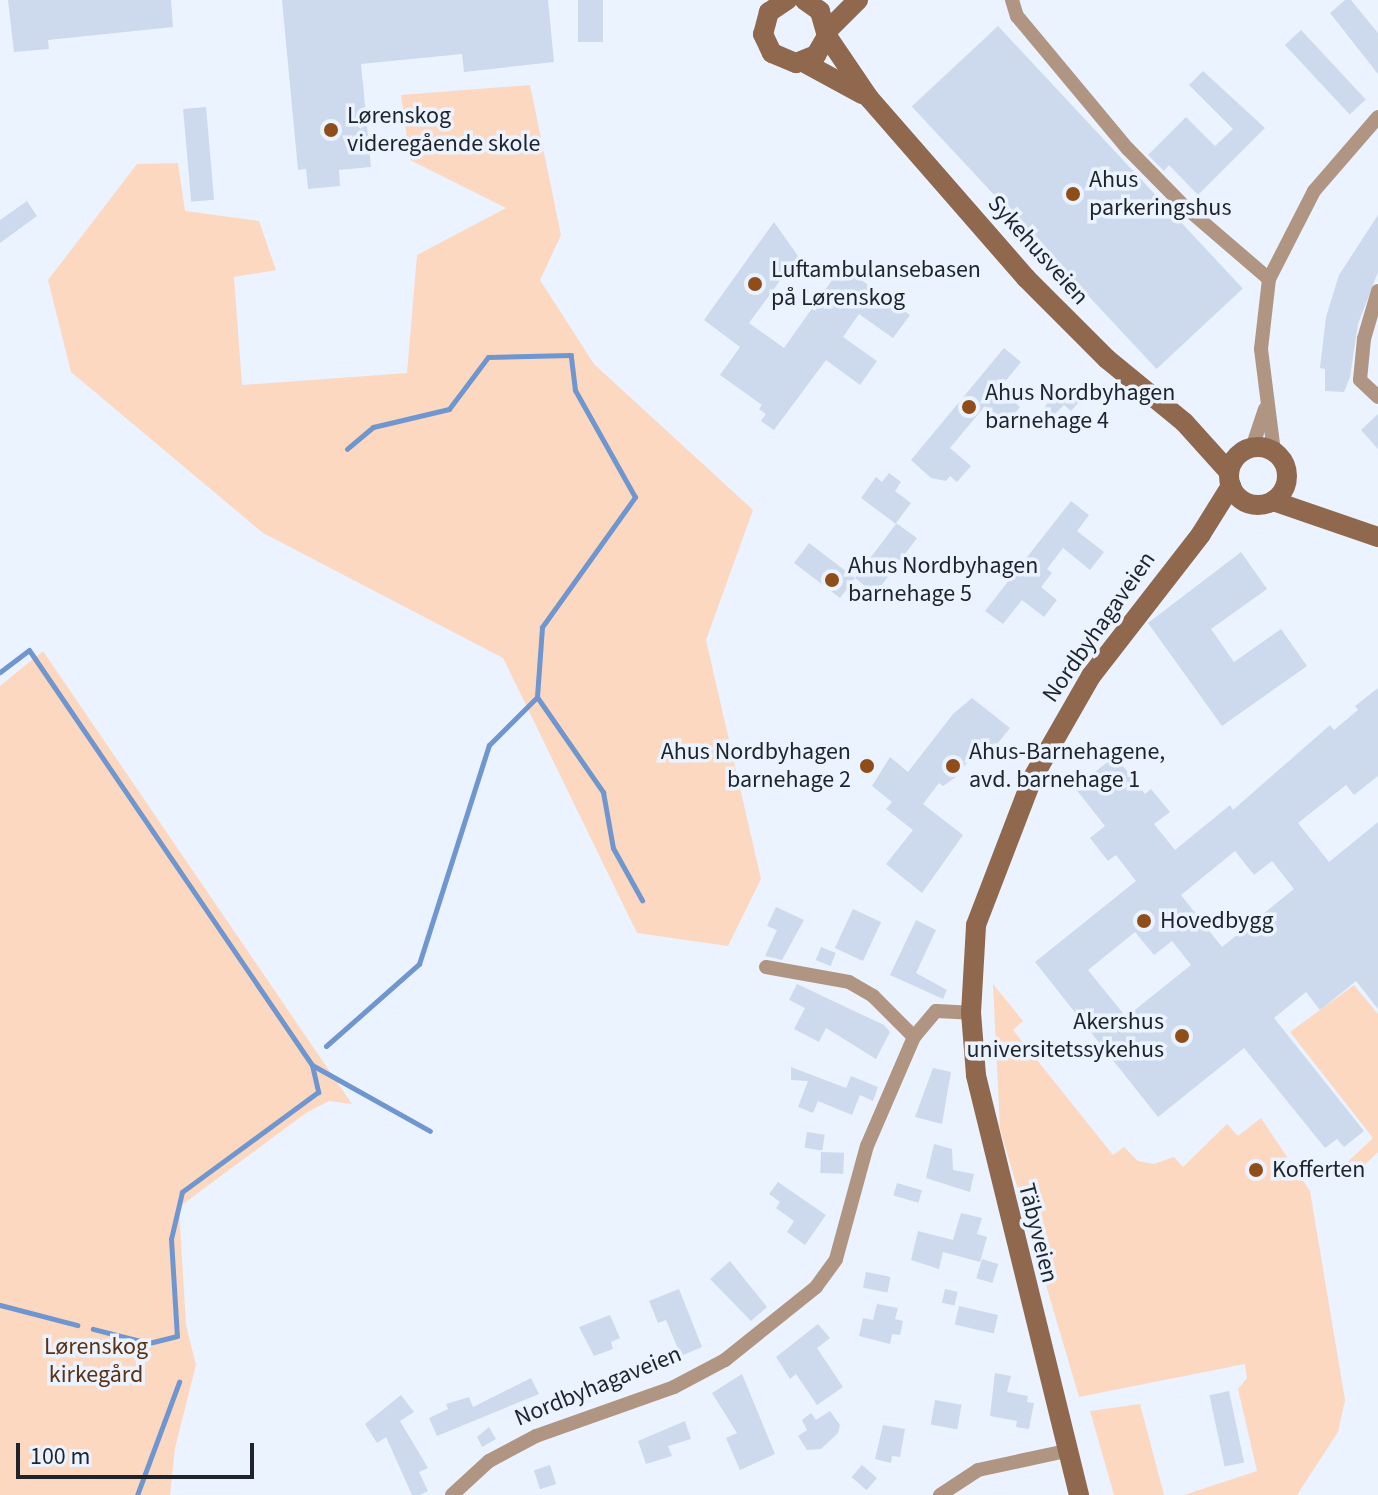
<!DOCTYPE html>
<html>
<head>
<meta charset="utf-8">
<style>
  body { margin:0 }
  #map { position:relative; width:1378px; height:1495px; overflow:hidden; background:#eaf3ff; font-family:"Source Sans 3",sans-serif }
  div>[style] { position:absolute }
  .green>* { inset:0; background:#fdd8c1 }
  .stream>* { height:5px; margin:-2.5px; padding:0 2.5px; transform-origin:2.5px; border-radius:2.5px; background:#6f96ce }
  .building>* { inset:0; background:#cddaee; transform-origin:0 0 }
  .street>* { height:14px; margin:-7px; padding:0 7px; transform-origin:7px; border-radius:7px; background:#b19583 }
  .secondary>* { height:20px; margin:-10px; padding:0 10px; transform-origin:10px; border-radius:10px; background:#8f684e }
  .secondary>.ring { margin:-10px; padding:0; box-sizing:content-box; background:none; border:20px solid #8f684e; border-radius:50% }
  .dots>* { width:22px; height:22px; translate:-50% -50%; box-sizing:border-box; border:4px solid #eaf3ff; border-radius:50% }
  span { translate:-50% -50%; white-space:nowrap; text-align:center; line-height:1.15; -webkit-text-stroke:7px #eaf3ff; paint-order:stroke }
  .poi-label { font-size:24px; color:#1f242b }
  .left { translate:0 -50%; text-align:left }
  .right { translate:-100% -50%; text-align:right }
  .street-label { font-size:24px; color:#1f242b }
  .park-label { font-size:24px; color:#5c3213 }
  .scale { position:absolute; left:16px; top:1443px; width:238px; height:36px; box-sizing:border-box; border:4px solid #1f242b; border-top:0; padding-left:10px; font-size:24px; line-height:28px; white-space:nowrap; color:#1f242b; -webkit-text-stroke:6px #eaf3ff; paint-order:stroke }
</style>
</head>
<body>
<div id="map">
  <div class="green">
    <i style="clip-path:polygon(530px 85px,561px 235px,540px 280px,594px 364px,753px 510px,706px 640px,761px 879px,728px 946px,637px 933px,503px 658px,263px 533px,71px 372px,48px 280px,137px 164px,178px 163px,185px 211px,259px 221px,276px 270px,234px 277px,242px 385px,407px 373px,417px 255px,506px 208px,410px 160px,401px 95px)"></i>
    <i style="clip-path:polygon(43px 651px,352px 1104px,329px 1101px,306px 1113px,179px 1207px,186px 1325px,196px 1365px,175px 1448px,170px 1495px,0 1495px,0 686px)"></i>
    <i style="clip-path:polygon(993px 984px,1023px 1021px,1013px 1030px,1113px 1155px,1124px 1147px,1138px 1161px,1154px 1164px,1174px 1157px,1183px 1167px,1227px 1124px,1238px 1136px,1261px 1118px,1310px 1191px,1345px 1400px,1338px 1432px,1297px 1495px,1184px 1495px,1257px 1471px,1238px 1389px,1247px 1378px,1245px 1364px,1079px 1397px,1000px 1129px)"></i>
    <i style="clip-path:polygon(1354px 985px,1378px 1014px,1378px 1152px,1348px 1181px,1340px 1169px,1373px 1138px,1290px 1032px)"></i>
    <i style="clip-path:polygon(1140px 1404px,1164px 1495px,1114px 1495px,1090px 1411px)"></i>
  </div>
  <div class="stream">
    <i style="left:0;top:672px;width:36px;rotate:-37deg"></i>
    <i style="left:29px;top:650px;width:502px;rotate:55.71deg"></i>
    <i style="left:312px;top:1065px;width:28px;rotate:77deg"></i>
    <i style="left:318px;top:1092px;width:169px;rotate:143.7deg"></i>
    <i style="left:182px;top:1192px;width:48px;rotate:103.2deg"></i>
    <i style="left:171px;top:1239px;width:97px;rotate:86.5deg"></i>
    <i style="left:177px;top:1336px;width:30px;rotate:166deg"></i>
    <i style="left:148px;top:1343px;width:57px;rotate:-165.7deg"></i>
    <i style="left:537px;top:697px;width:116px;rotate:55.2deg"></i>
    <i style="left:603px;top:792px;width:57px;rotate:79.9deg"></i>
    <i style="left:613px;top:848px;width:60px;rotate:60.9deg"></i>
    <i style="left:326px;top:1046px;width:124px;rotate:-41.4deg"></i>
    <i style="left:419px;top:964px;width:230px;rotate:-72.3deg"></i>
    <i style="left:489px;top:745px;width:68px;rotate:-45deg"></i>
    <i style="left:537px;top:697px;width:70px;rotate:-85.9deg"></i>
    <i style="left:542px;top:627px;width:160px;rotate:-54.4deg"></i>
    <i style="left:635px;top:497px;width:123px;rotate:-119.3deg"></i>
    <i style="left:575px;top:390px;width:35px;rotate:-97deg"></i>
    <i style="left:571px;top:355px;width:83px;rotate:178.6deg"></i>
    <i style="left:488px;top:357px;width:65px;rotate:126.9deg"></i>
    <i style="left:449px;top:409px;width:78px;rotate:166.7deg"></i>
    <i style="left:373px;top:427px;width:34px;rotate:140deg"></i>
    <i style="left:312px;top:1065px;width:135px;rotate:29.2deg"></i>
    <i style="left:0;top:1305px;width:80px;rotate:14.6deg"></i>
    <i style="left:137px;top:1495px;width:121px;rotate:-69.6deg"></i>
  </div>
  <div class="building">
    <i style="clip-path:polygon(8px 0,171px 0,173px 27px,48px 40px,49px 49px,14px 52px)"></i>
    <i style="clip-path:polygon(282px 0,548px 0,554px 62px,464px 72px,462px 54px,361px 64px,371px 167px,339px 170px,340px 186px,308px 189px,306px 169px,298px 170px)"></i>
    <i style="left:578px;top:0;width:25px;height:42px"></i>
    <i style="clip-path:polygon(1345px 0,1351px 0,1378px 33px,1378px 74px,1330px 13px)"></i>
    <i style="left:998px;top:26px;width:359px;height:118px;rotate:47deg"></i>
    <i style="left:1301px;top:30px;width:95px;height:22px;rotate:47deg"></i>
    <i style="clip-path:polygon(1203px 71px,1265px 128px,1198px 195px,1169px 165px,1164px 171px,1148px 155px,1186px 117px,1215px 146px,1233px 129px,1189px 85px)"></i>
    <i style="left:206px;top:107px;width:93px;height:23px;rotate:85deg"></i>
    <i style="clip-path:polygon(27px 201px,37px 216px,0 243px,0 220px)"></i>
    <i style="clip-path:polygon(1378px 215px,1378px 272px,1358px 324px,1350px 377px,1344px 392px,1325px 391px,1325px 369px,1320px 368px,1326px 317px,1339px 275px)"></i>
    <i style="clip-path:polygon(774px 222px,798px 256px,749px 323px,784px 348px,842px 266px,910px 315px,893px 338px,859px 314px,843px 337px,877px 361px,860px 385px,826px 360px,774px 430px,761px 421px,766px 414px,759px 409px,762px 405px,720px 375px,740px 347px,704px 320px)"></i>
    <i style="clip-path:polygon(1004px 348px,1021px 362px,999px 389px,1020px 407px,1006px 424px,985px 406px,950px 448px,971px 466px,957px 482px,950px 476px,946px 481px,931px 478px,911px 460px)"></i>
    <i style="clip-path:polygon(1062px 386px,1080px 401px,1071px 411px,1064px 405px,1054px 415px,1045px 406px)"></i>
    <i style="clip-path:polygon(1378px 414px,1378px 449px,1361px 430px)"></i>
    <i style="clip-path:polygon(889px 473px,901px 482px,895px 491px,911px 503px,896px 523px,917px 538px,875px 594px,855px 578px,840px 598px,794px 563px,809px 543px,855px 578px,896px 524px,861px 498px,876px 477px,882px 482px)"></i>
    <i style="clip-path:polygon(1071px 501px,1089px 515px,1077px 531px,1104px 552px,1090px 570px,1063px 548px,1047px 569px,1052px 573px,1041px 587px,1057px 600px,1044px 617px,1022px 600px,1003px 624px,985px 611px)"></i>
    <i style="clip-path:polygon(1241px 552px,1267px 589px,1211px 629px,1234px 662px,1281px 629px,1307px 666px,1222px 726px,1148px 623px)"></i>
    <i style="clip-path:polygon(evenodd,1378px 688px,1378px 776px,1354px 795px,1346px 785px,1298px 823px,1329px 862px,1378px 822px,1378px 1009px,1356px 981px,1320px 1010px,1306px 992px,1274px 1018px,1364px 1131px,1344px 1147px,1337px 1139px,1325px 1148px,1244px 1048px,1158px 1117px,1035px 962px,1136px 881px,1116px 855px,1108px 861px,1090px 838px,1105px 826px,1075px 788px,1115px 756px,1145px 794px,1151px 789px,1170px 812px,1154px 824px,1175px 850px,1230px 805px,1233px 810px,1330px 725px,1334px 730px,1358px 710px,1355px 706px,1378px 688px,1235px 851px,1254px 875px,1272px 861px,1294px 889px,1222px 947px,1181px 895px,1235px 851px,1378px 688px,1135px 932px,1154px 955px,1172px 941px,1191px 965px,1126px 1017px,1088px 970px,1135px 932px)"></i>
    <i style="clip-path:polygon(972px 698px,1010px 728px,994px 748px,985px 740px,956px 777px,943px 786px,939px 783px,923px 804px,963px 835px,922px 893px,886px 864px,913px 830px,886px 809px,892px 802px,872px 786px,890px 757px,908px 772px,953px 714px)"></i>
    <i style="clip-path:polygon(776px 907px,804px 920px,782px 960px,765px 956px,777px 930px,767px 926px)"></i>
    <i style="left:853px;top:909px;width:31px;height:43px;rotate:25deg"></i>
    <i style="clip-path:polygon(916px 920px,936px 930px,916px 973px,947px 990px,943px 999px,890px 975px)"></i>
    <i style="left:821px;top:947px;width:16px;height:14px;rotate:22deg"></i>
    <i style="clip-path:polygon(797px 984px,884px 1025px,890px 1032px,876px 1059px,826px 1028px,819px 1042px,794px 1029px,805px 1008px,789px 1000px)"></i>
    <i style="clip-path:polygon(791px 1067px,846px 1088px,851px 1076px,878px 1087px,873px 1101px,860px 1095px,852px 1115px,818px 1101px,813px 1113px,798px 1107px,808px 1081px,791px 1080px)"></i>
    <i style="clip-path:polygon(933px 1068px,951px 1072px,942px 1124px,915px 1117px)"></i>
    <i style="left:807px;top:1132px;width:18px;height:16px;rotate:9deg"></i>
    <i style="clip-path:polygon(934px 1144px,952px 1149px,953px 1170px,974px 1174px,970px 1192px,926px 1178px)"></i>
    <i style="left:821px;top:1152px;width:23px;height:21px;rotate:2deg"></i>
    <i style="clip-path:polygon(778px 1182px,826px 1215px,805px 1245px,787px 1232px,794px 1221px,776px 1208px,780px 1202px,769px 1194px)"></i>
    <i style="left:897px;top:1183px;width:26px;height:13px;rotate:16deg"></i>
    <i style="clip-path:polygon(961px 1213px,982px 1218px,977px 1234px,987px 1237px,980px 1262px,943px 1252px,939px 1269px,911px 1260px,918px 1231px,953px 1240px)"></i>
    <i style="left:982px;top:1259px;width:17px;height:20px;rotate:17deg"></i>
    <i style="clip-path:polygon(730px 1261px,767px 1307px,751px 1321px,710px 1279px)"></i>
    <i style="left:866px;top:1272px;width:25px;height:16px;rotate:11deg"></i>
    <i style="clip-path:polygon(679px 1289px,702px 1347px,681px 1356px,666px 1320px,658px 1323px,649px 1301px)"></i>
    <i style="left:945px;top:1289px;width:13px;height:14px;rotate:13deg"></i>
    <i style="clip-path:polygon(877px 1304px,898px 1308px,895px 1319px,903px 1321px,900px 1335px,892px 1334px,890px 1344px,859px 1336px,863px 1318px,873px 1320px)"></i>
    <i style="left:959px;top:1306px;width:40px;height:19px;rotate:13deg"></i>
    <i style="clip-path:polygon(610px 1315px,620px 1338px,611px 1342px,613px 1349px,594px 1356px,579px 1327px)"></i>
    <i style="clip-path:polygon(818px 1324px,830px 1338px,817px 1348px,843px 1387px,817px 1405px,796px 1374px,790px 1379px,776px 1357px)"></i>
    <i style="clip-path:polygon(995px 1373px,1011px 1376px,1007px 1392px,1028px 1396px,1027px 1402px,1034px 1403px,1029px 1429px,1016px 1427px,1017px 1421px,990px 1416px)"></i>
    <i style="clip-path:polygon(742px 1374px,775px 1454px,740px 1470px,726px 1438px,737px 1433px,712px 1393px)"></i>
    <i style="clip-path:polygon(531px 1378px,539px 1394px,437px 1436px,429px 1418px,448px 1409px,446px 1404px,469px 1397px,473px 1407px)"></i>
    <i style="left:585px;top:1385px;width:17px;height:17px;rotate:69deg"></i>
    <i style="left:1229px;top:1391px;width:73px;height:20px;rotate:78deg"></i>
    <i style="clip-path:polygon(401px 1395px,414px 1412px,400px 1421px,428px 1468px,419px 1472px,428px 1491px,420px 1495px,412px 1495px,386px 1437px,377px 1443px,365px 1424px)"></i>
    <i style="left:935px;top:1400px;width:27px;height:25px;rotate:10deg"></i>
    <i style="clip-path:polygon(830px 1411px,840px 1425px,838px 1433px,821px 1449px,807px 1450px,798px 1436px,807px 1430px,802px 1420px,811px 1413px,816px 1420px)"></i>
    <i style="clip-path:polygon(685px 1421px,691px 1439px,668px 1446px,672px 1456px,646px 1464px,638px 1441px)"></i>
    <i style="clip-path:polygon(883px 1425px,905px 1429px,900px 1457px,892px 1456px,891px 1463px,875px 1459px)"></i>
    <i style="clip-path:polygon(489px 1427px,496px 1439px,482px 1447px,477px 1437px)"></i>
    <i style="left:550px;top:1465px;width:20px;height:17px;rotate:72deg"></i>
    <i style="left:862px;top:1465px;width:20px;height:16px;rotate:41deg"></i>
  </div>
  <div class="street">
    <i style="left:1012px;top:0;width:17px;rotate:73deg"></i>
    <i style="left:1017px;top:16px;width:173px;rotate:50.2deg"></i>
    <i style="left:1128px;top:149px;width:80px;rotate:45.5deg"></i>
    <i style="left:1184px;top:206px;width:112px;rotate:40.7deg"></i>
    <i style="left:1378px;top:291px;width:50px;rotate:106.3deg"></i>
    <i style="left:1364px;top:339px;width:41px;rotate:95.6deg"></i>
    <i style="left:1360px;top:380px;width:25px;rotate:43deg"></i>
    <i style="left:1252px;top:448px;width:41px;rotate:-71.6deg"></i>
    <i style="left:1274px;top:452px;width:104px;rotate:-97.2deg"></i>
    <i style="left:1261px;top:349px;width:70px;rotate:-83.5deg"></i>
    <i style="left:1269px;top:279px;width:99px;rotate:-62.9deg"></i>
    <i style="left:1314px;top:191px;width:98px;rotate:-49.1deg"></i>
    <i style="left:766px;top:967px;width:84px;rotate:10.2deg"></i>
    <i style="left:849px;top:982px;width:28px;rotate:30deg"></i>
    <i style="left:873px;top:996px;width:58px;rotate:45deg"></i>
    <i style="left:452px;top:1495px;width:50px;rotate:-42.6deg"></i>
    <i style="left:489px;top:1461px;width:53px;rotate:-28deg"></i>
    <i style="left:536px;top:1436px;width:146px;rotate:-19.5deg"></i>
    <i style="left:674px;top:1387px;width:58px;rotate:-27.9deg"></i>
    <i style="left:725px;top:1360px;width:117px;rotate:-38.7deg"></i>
    <i style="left:816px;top:1287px;width:34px;rotate:-54deg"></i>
    <i style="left:836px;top:1259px;width:117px;rotate:-74.7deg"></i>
    <i style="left:867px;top:1146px;width:119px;rotate:-66.7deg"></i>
    <i style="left:914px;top:1037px;width:34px;rotate:-50deg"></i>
    <i style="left:936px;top:1011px;width:35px;rotate:3deg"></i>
    <i style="left:940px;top:1495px;width:45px;rotate:-33.3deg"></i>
    <i style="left:978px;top:1470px;width:90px;rotate:-12.2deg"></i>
  </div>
  <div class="secondary">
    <i style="left:787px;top:0;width:22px;rotate:146deg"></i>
    <i style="left:769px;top:12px;width:23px;rotate:105deg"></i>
    <i style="left:763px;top:34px;width:21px;rotate:65deg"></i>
    <i style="left:772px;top:53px;width:26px;rotate:23deg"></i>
    <i style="left:796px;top:63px;width:22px;rotate:-22deg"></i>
    <i style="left:816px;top:55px;width:22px;rotate:-60deg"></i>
    <i style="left:827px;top:36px;width:26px;rotate:-106deg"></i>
    <i style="left:820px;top:11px;width:19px;rotate:-145deg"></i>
    <i style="left:827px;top:31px;width:44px;rotate:-45deg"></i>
    <i style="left:827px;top:36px;width:75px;rotate:55.9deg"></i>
    <i style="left:869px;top:98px;width:239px;rotate:48.9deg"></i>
    <i style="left:1026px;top:278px;width:115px;rotate:45deg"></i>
    <i style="left:1107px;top:359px;width:99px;rotate:39.3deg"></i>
    <i style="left:1184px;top:422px;width:67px;rotate:48deg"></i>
    <i style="left:803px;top:62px;width:67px;rotate:28.5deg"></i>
    <i class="ring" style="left:1229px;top:447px;width:38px;height:38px"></i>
    <i style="left:1273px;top:501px;width:111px;rotate:18.9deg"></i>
    <i style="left:1079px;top:1495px;width:432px;rotate:-103.8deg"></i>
    <i style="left:976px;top:1075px;width:62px;rotate:-94.6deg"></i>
    <i style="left:971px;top:1013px;width:88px;rotate:-86.7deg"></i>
    <i style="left:976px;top:925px;width:156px;rotate:-69deg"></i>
    <i style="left:1032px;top:779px;width:119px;rotate:-60.2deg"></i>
    <i style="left:1091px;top:676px;width:180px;rotate:-52.2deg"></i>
    <i style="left:1201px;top:534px;width:57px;rotate:-58deg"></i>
  </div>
  <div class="dots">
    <i style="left:331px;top:130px;background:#8f4e19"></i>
    <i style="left:1073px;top:194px;background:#8f4e19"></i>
    <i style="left:755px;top:284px;background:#8f4e19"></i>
    <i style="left:969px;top:407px;background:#8f4e19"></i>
    <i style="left:832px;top:580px;background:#8f4e19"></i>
    <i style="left:867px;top:766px;background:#8f4e19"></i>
    <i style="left:953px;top:766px;background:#8f4e19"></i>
    <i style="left:1144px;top:921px;background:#8f4e19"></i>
    <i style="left:1182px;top:1036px;background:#8f4e19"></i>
    <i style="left:1256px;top:1170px;background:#8f4e19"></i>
  </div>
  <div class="poi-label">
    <span class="left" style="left:347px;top:130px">Lørenskog<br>videregående skole</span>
    <span class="left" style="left:1089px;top:194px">Ahus<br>parkeringshus</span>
    <span class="left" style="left:771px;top:284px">Luftambulansebasen<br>på Lørenskog</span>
    <span class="left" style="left:985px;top:407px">Ahus Nordbyhagen<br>barnehage 4</span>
    <span class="left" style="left:848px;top:580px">Ahus Nordbyhagen<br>barnehage 5</span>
    <span class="right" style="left:851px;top:766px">Ahus Nordbyhagen<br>barnehage 2</span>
    <span class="left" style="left:969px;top:766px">Ahus-Barnehagene,<br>avd. barnehage 1</span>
    <span class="left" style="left:1160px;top:921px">Hovedbygg</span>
    <span class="right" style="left:1164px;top:1036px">Akershus<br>universitetssykehus</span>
    <span class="left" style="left:1272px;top:1170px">Kofferten</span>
  </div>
  <div class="street-label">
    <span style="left:1038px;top:250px;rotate:48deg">Sykehusveien</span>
    <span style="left:1099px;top:627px;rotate:-55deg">Nordbyhagaveien</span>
    <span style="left:1038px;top:1233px;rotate:76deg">Täbyveien</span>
    <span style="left:598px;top:1386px;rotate:-22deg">Nordbyhagaveien</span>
  </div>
  <div class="park-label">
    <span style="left:96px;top:1361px">Lørenskog<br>kirkegård</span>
  </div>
  <div class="scale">100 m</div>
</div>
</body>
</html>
